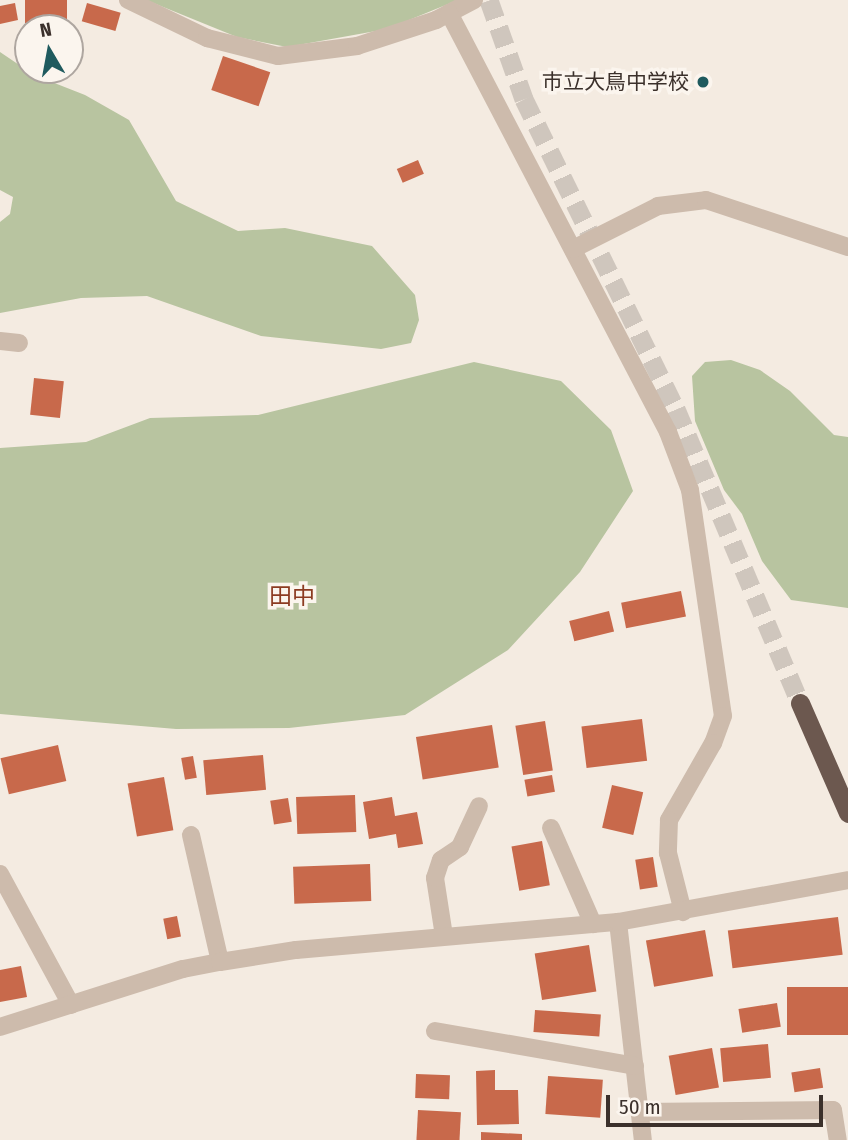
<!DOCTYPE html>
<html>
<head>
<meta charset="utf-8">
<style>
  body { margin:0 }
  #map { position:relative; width:848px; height:1140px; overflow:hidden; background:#f4ebe1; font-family:"Fira Sans Condensed","Noto Sans JP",sans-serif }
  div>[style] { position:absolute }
  .green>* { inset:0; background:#b8c4a0 }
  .building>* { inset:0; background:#c8694b; transform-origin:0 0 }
  .trunk-tunnel>* { height:19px; margin-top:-9.5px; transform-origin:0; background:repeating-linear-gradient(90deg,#cfc6bd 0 19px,transparent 0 29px) }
  .service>* { height:18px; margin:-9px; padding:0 9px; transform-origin:9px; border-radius:9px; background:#cdbbac }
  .minor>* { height:18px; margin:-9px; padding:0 9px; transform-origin:9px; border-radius:9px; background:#cdbbac }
  .trunk>* { height:19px; margin:-9.5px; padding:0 9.5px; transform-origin:9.5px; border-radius:9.5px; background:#6c584f }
  .dots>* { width:19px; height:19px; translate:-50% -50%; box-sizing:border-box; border:4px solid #fbf5ee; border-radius:50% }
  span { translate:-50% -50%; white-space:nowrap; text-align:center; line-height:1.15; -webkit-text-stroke:7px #fbf5ee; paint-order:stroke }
  .poi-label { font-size:21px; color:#3b302b }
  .right { translate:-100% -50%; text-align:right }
  .neighbourhood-label { font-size:23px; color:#8c3b22 }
  .north { position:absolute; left:14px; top:14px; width:70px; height:70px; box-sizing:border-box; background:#fbf5ee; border:2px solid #aea6a0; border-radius:50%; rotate:350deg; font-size:19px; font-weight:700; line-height:28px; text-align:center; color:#3b302b }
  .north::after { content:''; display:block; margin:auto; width:24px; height:32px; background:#1f5a5e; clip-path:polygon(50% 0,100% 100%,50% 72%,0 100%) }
  .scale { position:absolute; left:606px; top:1095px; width:217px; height:32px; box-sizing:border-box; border:4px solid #3b302b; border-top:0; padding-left:9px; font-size:21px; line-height:24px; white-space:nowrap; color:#3b302b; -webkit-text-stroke:5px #fbf5ee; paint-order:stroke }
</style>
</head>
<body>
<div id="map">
  <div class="green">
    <i style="clip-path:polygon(146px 0,458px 0,387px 29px,287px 47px,237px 37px)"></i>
    <i style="clip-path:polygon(0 52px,34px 75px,85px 95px,129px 120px,176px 201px,238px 231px,285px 228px,372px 246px,415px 295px,419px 320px,411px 343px,381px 349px,261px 336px,147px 296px,81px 298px,0 313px,0 222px,10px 214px,13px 197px,0 190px)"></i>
    <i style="clip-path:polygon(731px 360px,760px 370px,790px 391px,834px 435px,848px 437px,848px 608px,791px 600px,762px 561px,742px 514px,724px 490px,695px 421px,692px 376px,705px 362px)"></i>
    <i style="clip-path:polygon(474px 362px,561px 381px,611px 430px,633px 491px,580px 572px,508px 650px,405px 715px,289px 728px,176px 729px,0 714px,0 448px,86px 442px,150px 418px,258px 415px)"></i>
  </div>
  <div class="building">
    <i style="left:25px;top:0;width:42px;height:23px"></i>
    <i style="clip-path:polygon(15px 3px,18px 20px,0 24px,0 6px)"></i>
    <i style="left:87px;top:3px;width:35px;height:19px;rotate:16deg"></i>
    <i style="left:223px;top:56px;width:50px;height:36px;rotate:19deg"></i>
    <i style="left:418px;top:160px;width:15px;height:23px;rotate:67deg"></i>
    <i style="left:34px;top:378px;width:30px;height:37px;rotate:6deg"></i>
    <i style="left:681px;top:591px;width:26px;height:61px;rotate:79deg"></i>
    <i style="left:609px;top:611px;width:21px;height:41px;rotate:76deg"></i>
    <i style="left:642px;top:719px;width:42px;height:61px;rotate:83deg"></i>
    <i style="left:545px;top:721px;width:50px;height:30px;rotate:81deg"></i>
    <i style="left:492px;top:725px;width:43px;height:77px;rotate:81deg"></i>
    <i style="left:58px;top:745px;width:37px;height:59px;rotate:77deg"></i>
    <i style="left:263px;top:755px;width:35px;height:60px;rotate:85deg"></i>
    <i style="left:193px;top:756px;width:22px;height:12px;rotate:80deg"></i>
    <i style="left:552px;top:775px;width:17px;height:28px;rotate:80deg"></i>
    <i style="left:164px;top:777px;width:54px;height:37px;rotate:80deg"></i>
    <i style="left:612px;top:785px;width:32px;height:44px;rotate:13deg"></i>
    <i style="left:355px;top:795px;width:37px;height:59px;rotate:88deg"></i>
    <i style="clip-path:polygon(392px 797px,395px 816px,417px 812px,423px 844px,398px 848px,396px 834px,369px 839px,363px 802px)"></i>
    <i style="left:288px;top:798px;width:24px;height:18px;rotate:81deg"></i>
    <i style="left:542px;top:841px;width:45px;height:31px;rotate:80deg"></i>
    <i style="left:653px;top:857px;width:30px;height:18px;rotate:81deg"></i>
    <i style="left:370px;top:864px;width:37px;height:77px;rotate:88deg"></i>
    <i style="left:177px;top:916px;width:21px;height:14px;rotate:79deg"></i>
    <i style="left:838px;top:917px;width:38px;height:111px;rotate:83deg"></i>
    <i style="left:705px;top:930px;width:47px;height:60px;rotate:80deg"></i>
    <i style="left:589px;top:945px;width:47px;height:55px;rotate:81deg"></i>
    <i style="clip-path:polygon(21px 966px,27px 997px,0 1002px,0 970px)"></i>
    <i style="left:848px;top:987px;width:48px;height:61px;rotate:90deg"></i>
    <i style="left:777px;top:1003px;width:24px;height:39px;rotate:81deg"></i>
    <i style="left:535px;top:1010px;width:66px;height:22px;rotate:4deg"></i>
    <i style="left:768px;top:1044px;width:34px;height:48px;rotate:85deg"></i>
    <i style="left:712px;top:1048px;width:40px;height:44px;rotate:80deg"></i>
    <i style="left:820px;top:1068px;width:20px;height:29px;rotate:81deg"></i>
    <i style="clip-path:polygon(495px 1070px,495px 1090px,518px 1090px,519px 1124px,477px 1125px,476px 1071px)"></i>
    <i style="left:416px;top:1074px;width:34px;height:24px;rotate:2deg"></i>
    <i style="left:548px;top:1076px;width:55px;height:38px;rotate:4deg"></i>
    <i style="left:418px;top:1110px;width:43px;height:30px;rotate:3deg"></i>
    <i style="clip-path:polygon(481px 1132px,522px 1134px,522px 1140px,481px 1140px)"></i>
  </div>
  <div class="trunk-tunnel">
    <i style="left:489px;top:0;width:105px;rotate:70.5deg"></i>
    <i style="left:524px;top:99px;width:345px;rotate:63.9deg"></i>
    <i style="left:676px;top:409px;width:319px;rotate:67.1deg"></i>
  </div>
  <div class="service">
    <i style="left:128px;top:0;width:88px;rotate:25.7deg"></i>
    <i style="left:207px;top:38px;width:73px;rotate:14.2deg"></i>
    <i style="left:278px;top:56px;width:80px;rotate:-7.2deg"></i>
    <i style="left:357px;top:46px;width:83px;rotate:-18.2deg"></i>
    <i style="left:436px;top:20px;width:43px;rotate:-27.8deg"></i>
  </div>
  <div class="minor">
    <i style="left:449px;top:13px;width:473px;rotate:62.4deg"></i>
    <i style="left:668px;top:432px;width:62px;rotate:69.2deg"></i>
    <i style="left:690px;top:490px;width:228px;rotate:81.7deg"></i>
    <i style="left:723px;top:716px;width:29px;rotate:110deg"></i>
    <i style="left:713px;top:743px;width:89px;rotate:119.7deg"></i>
    <i style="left:669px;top:820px;width:33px;rotate:92deg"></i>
    <i style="left:668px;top:853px;width:61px;rotate:75.7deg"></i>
    <i style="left:573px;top:249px;width:95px;rotate:-26.8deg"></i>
    <i style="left:658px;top:206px;width:48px;rotate:-7.1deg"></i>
    <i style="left:706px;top:200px;width:150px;rotate:18.3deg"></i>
    <i style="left:0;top:341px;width:19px;rotate:6deg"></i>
    <i style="left:551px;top:828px;width:105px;rotate:66.4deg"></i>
    <i style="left:191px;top:835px;width:130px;rotate:77.1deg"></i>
    <i style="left:0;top:874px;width:149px;rotate:61.5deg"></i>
    <i style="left:618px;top:922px;width:219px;rotate:83.5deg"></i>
    <i style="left:444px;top:936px;width:59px;rotate:-98.8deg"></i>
    <i style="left:435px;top:878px;width:19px;rotate:-72deg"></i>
    <i style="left:441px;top:860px;width:23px;rotate:-34deg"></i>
    <i style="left:460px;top:847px;width:45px;rotate:-65.1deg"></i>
    <i style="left:0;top:1027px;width:192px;rotate:-17.6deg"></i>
    <i style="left:183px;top:969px;width:38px;rotate:-11deg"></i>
    <i style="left:220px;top:962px;width:77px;rotate:-9deg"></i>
    <i style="left:296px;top:950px;width:323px;rotate:-5deg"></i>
    <i style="left:618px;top:922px;width:234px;rotate:-10.3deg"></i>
    <i style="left:435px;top:1031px;width:203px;rotate:9.9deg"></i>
    <i style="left:640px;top:1112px;width:193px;rotate:-0.6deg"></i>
    <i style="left:833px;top:1110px;width:30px;rotate:81deg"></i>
  </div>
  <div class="trunk">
    <i style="left:800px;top:703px;width:120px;rotate:66.4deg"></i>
  </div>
  <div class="dots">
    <i style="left:703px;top:82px;background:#1f5a5e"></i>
  </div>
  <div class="poi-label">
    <span class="right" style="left:689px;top:82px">市立大鳥中学校</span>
  </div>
  <div class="neighbourhood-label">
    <span style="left:292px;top:596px">田中</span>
  </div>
  <div class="north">N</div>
  <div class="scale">50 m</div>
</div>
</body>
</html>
